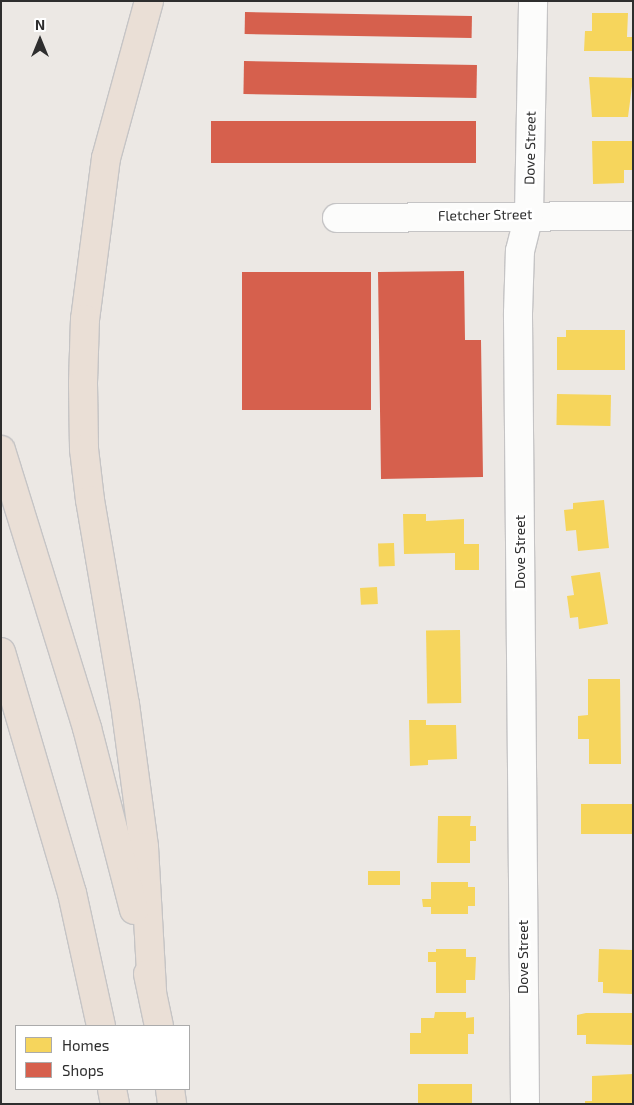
<!DOCTYPE html>
<html>
<head>
<meta charset="utf-8">
<style>
  body { margin:0 }
  #map { position:relative; width:634px; height:1105px; overflow:hidden; background:#ece8e4; font-family:"Exo 2",sans-serif }
  div>[style] { position:absolute }
  .homes>* { inset:0; background:#f6d55c; transform-origin:0 0 }
  .shops>* { inset:0; background:#d6604d; transform-origin:0 0 }
  .roads { filter:drop-shadow(1px 0 #c5c4c5) drop-shadow(-1px 0 #c5c4c5) drop-shadow(0 1px #c5c4c5) drop-shadow(0 -1px #c5c4c5) }
  .minor>* { height:28px; margin:-14px; padding:0 14px; transform-origin:14px; border-radius:14px; background:#fcfcfb }
  .highway>* { height:28px; margin:-14px; padding:0 14px; transform-origin:14px; border-radius:14px; background:#eadfd6 }
  span { translate:-50% -50%; white-space:nowrap; text-align:center; line-height:1.15; -webkit-text-stroke:5px #fff; paint-order:stroke }
  .street-label { font-size:14px; color:#2e2e2e }
  .frame { position:absolute; inset:0; border:2px solid #2e2e2e; pointer-events:none }
  .legend { position:absolute; left:15px; top:1025px; width:175px; height:65px; box-sizing:border-box; background:#fff; border:1px solid #ababab; margin:0; padding:6px 9px; list-style:none; font-size:15px; color:#2e2e2e }
  .legend li { display:flex; align-items:center; gap:10px; height:25px }
  .legend b { width:25px; border:1px solid #ababab }
  .north { position:absolute; left:15px; top:15px; width:50px; height:50px; -webkit-text-stroke:4px #fff; paint-order:stroke; rotate:0deg; font-size:14px; font-weight:700; line-height:20px; text-align:center; color:#2e2e2e }
  .north::after { content:''; display:block; margin:auto; width:18px; height:22px; background:#2e2e2e; clip-path:polygon(50% 0,100% 100%,50% 72%,0 100%) }
</style>
</head>
<body>
<div id="map">
  <div class="homes">
    <i style="clip-path:polygon(592px 13px,628px 13px,627px 37px,633px 37px,633px 51px,584px 51px,585px 31px,592px 31px)"></i>
    <i style="clip-path:polygon(589px 77px,633px 78px,628px 117px,592px 117px)"></i>
    <i style="clip-path:polygon(592px 141px,633px 141px,633px 170px,624px 170px,624px 183px,593px 184px)"></i>
    <i style="clip-path:polygon(566px 330px,625px 330px,625px 370px,557px 370px,557px 337px,566px 337px)"></i>
    <i style="left:557px;top:394px;width:54px;height:31px;rotate:1deg"></i>
    <i style="clip-path:polygon(604px 500px,609px 548px,578px 551px,576px 530px,566px 531px,564px 510px,573px 509px,573px 503px)"></i>
    <i style="clip-path:polygon(403px 514px,426px 514px,426px 521px,464px 519px,464px 544px,479px 544px,479px 570px,455px 570px,455px 553px,404px 554px)"></i>
    <i style="left:394px;top:543px;width:23px;height:16px;rotate:88deg"></i>
    <i style="clip-path:polygon(600px 572px,608px 624px,579px 629px,578px 617px,570px 618px,567px 596px,574px 595px,571px 576px)"></i>
    <i style="left:377px;top:587px;width:17px;height:17px;rotate:87deg"></i>
    <i style="left:460px;top:630px;width:73px;height:34px;rotate:89deg"></i>
    <i style="clip-path:polygon(588px 679px,620px 679px,621px 764px,589px 764px,589px 739px,578px 739px,578px 716px,588px 715px)"></i>
    <i style="clip-path:polygon(409px 720px,426px 720px,426px 725px,456px 725px,457px 759px,428px 760px,428px 765px,410px 766px)"></i>
    <i style="left:581px;top:804px;width:52px;height:30px"></i>
    <i style="clip-path:polygon(438px 816px,471px 816px,470px 826px,476px 826px,476px 841px,470px 841px,470px 863px,437px 863px)"></i>
    <i style="left:368px;top:871px;width:32px;height:14px"></i>
    <i style="clip-path:polygon(431px 882px,468px 882px,468px 887px,475px 887px,475px 906px,468px 906px,468px 914px,431px 914px,431px 907px,423px 907px,422px 899px,431px 899px)"></i>
    <i style="clip-path:polygon(436px 949px,466px 949px,466px 957px,476px 957px,475px 980px,466px 980px,466px 993px,436px 993px,436px 962px,428px 962px,428px 952px,436px 952px)"></i>
    <i style="clip-path:polygon(599px 949px,633px 950px,633px 994px,603px 993px,603px 982px,598px 982px)"></i>
    <i style="clip-path:polygon(435px 1012px,466px 1012px,466px 1018px,474px 1017px,474px 1034px,468px 1034px,468px 1054px,410px 1054px,410px 1033px,421px 1033px,421px 1018px,434px 1018px)"></i>
    <i style="clip-path:polygon(586px 1013px,633px 1013px,633px 1045px,586px 1044px,586px 1035px,577px 1035px,577px 1015px)"></i>
    <i style="clip-path:polygon(633px 1074px,633px 1104px,585px 1104px,585px 1101px,592px 1101px,592px 1076px)"></i>
    <i style="left:472px;top:1084px;width:20px;height:54px;rotate:90deg"></i>
  </div>
  <div class="shops">
    <i style="left:245px;top:12px;width:227px;height:22px;rotate:1deg"></i>
    <i style="left:244px;top:61px;width:233px;height:33px;rotate:1deg"></i>
    <i style="left:211px;top:121px;width:265px;height:42px"></i>
    <i style="clip-path:polygon(464px 271px,465px 340px,481px 340px,483px 477px,381px 479px,378px 272px)"></i>
    <i style="left:371px;top:272px;width:138px;height:129px;rotate:90deg"></i>
  </div>
  <div class="roads">
    <div class="minor">
      <i style="left:337px;top:218px;width:296px;rotate:-0.4deg"></i>
      <i style="left:525px;top:1104px;width:791px;rotate:-90.51deg"></i>
      <i style="left:518px;top:313px;width:62px;rotate:-88.2deg"></i>
      <i style="left:520px;top:251px;width:38px;rotate:-76deg"></i>
      <i style="left:529px;top:214px;width:213px;rotate:-88.9deg"></i>
    </div>
    <div class="highway">
      <i style="left:149px;top:1px;width:163px;rotate:105.3deg"></i>
      <i style="left:106px;top:158px;width:162px;rotate:97.4deg"></i>
      <i style="left:85px;top:319px;width:65px;rotate:91.8deg"></i>
      <i style="left:83px;top:384px;width:65px;rotate:89.1deg"></i>
      <i style="left:84px;top:449px;width:51px;rotate:83.3deg"></i>
      <i style="left:90px;top:500px;width:207px;rotate:80.3deg"></i>
      <i style="left:125px;top:704px;width:144px;rotate:82.4deg"></i>
      <i style="left:144px;top:847px;width:145px;rotate:86.8deg"></i>
      <i style="left:1px;top:450px;width:291px;rotate:72.8deg"></i>
      <i style="left:87px;top:728px;width:188px;rotate:75.5deg"></i>
      <i style="left:1px;top:652px;width:251px;rotate:73.6deg"></i>
      <i style="left:72px;top:893px;width:136px;rotate:77.7deg"></i>
      <i style="left:148px;top:974px;width:53px;rotate:78.1deg"></i>
      <i style="left:112px;top:1089px;width:15px;rotate:79deg"></i>
      <i style="left:170px;top:1089px;width:15px;rotate:82deg"></i>
    </div>
  </div>
  <div class="street-label">
    <span style="left:530px;top:148px;rotate:-89deg">Dove Street</span>
    <span style="left:485px;top:215px;rotate:-1deg">Fletcher Street</span>
    <span style="left:520px;top:552px;rotate:-90deg">Dove Street</span>
    <span style="left:523px;top:957px;rotate:-90deg">Dove Street</span>
  </div>
  <div class="frame"></div>
  <ul class="legend">
  <li><b style="height:14px;background:#f6d55c"></b>Homes</li>
  <li><b style="height:14px;background:#d6604d"></b>Shops</li>
  </ul>
  <div class="north">N</div>
</div>
</body>
</html>
